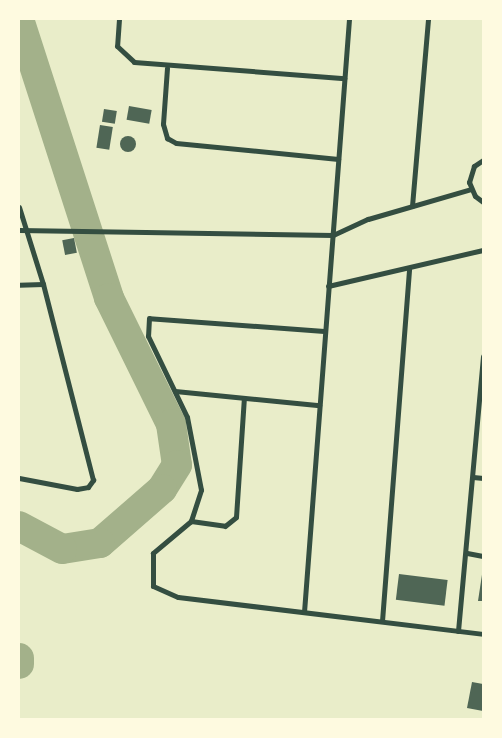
<!DOCTYPE html>
<html>
<head>
<meta charset="utf-8">
<style>
  body { margin:0 }
  #map { position:relative; width:502px; height:738px; overflow:hidden; background:#e9edc9; font-family:"PT Sans Narrow",sans-serif }
  div>[style] { position:absolute }
  .river>* { height:30px; margin:-15px; padding:0 15px; transform-origin:15px; border-radius:15px; background:#a3b18a }
  .building>* { inset:0; background:#4f6655; transform-origin:0 0 }
  .round { border-radius:50% }
  .minor>* { height:5px; margin:-2.5px; padding:0 2.5px; transform-origin:2.5px; border-radius:2.5px; background:#344e41 }
  span { translate:-50% -50%; white-space:nowrap; text-align:center; line-height:1.15; -webkit-text-stroke:4px #fefae0; paint-order:stroke }
  .frame { position:absolute; inset:0; border:20px solid #fefae0; pointer-events:none }
</style>
</head>
<body>
<div id="map">
  <div class="river">
    <i style="left:19px;top:19px;width:293px;rotate:72.1deg"></i>
    <i style="left:109px;top:298px;width:140px;rotate:63.8deg"></i>
    <i style="left:171px;top:424px;width:41px;rotate:81.7deg"></i>
    <i style="left:177px;top:465px;width:28px;rotate:122deg"></i>
    <i style="left:162px;top:489px;width:82px;rotate:138.9deg"></i>
    <i style="left:100px;top:543px;width:38px;rotate:171deg"></i>
    <i style="left:62px;top:549px;width:49px;rotate:-151.9deg"></i>
    <i style="left:19px;top:658px;width:6px;rotate:90deg"></i>
  </div>
  <div class="building">
    <i style="left:129px;top:106px;width:23px;height:14px;rotate:10deg"></i>
    <i style="left:104px;top:109px;width:13px;height:13px;rotate:9deg"></i>
    <i style="left:100px;top:125px;width:13px;height:23px;rotate:9deg"></i>
    <i class="round" style="left:120px;top:136px;width:16px;height:16px"></i>
    <i style="left:74px;top:238px;width:15px;height:12px;rotate:79deg"></i>
    <i style="clip-path:polygon(483px 568px,483px 601px,478px 601px)"></i>
    <i style="left:399px;top:574px;width:49px;height:26px;rotate:7deg"></i>
    <i style="clip-path:polygon(472px 682px,483px 684px,483px 711px,467px 708px)"></i>
  </div>
  <div class="minor">
    <i style="left:119px;top:19px;width:27px;rotate:94deg"></i>
    <i style="left:117px;top:46px;width:23px;rotate:43deg"></i>
    <i style="left:134px;top:62px;width:211px;rotate:4.4deg"></i>
    <i style="left:167px;top:68px;width:56px;rotate:94.1deg"></i>
    <i style="left:163px;top:124px;width:15px;rotate:74deg"></i>
    <i style="left:167px;top:138px;width:10px;rotate:29deg"></i>
    <i style="left:176px;top:143px;width:163px;rotate:5.6deg"></i>
    <i style="left:483px;top:160px;width:11px;rotate:146deg"></i>
    <i style="left:474px;top:166px;width:17px;rotate:107deg"></i>
    <i style="left:469px;top:182px;width:15px;rotate:67deg"></i>
    <i style="left:475px;top:196px;width:10px;rotate:37deg"></i>
    <i style="left:412px;top:206px;width:188px;rotate:-85.1deg"></i>
    <i style="left:19px;top:207px;width:81px;rotate:72.7deg"></i>
    <i style="left:43px;top:284px;width:24px;rotate:178deg"></i>
    <i style="left:19px;top:230px;width:314px;rotate:0.9deg"></i>
    <i style="left:333px;top:235px;width:38px;rotate:-25deg"></i>
    <i style="left:368px;top:219px;width:107px;rotate:-16.2deg"></i>
    <i style="left:328px;top:286px;width:159px;rotate:-13.1deg"></i>
    <i style="left:324px;top:331px;width:175px;rotate:-175.8deg"></i>
    <i style="left:149px;top:318px;width:18px;rotate:93deg"></i>
    <i style="left:148px;top:336px;width:90px;rotate:64.3deg"></i>
    <i style="left:187px;top:417px;width:74px;rotate:79.1deg"></i>
    <i style="left:201px;top:490px;width:33px;rotate:108deg"></i>
    <i style="left:191px;top:521px;width:50px;rotate:139.9deg"></i>
    <i style="left:153px;top:553px;width:33px;rotate:90deg"></i>
    <i style="left:153px;top:586px;width:27px;rotate:24deg"></i>
    <i style="left:178px;top:597px;width:307px;rotate:6.9deg"></i>
    <i style="left:175px;top:391px;width:145px;rotate:5.6deg"></i>
    <i style="left:473px;top:477px;width:10px;rotate:6deg"></i>
    <i style="left:19px;top:478px;width:59px;rotate:10.7deg"></i>
    <i style="left:77px;top:489px;width:11px;rotate:-10deg"></i>
    <i style="left:88px;top:487px;width:9px;rotate:-54deg"></i>
    <i style="left:93px;top:480px;width:202px;rotate:-104.3deg"></i>
    <i style="left:191px;top:521px;width:34px;rotate:8deg"></i>
    <i style="left:225px;top:526px;width:14px;rotate:-39deg"></i>
    <i style="left:236px;top:517px;width:119px;rotate:-86.2deg"></i>
    <i style="left:467px;top:553px;width:16px;rotate:11deg"></i>
    <i style="left:304px;top:612px;width:595px;rotate:-85.66deg"></i>
    <i style="left:382px;top:621px;width:353px;rotate:-85.6deg"></i>
    <i style="left:458px;top:631px;width:276px;rotate:-84.8deg"></i>
  </div>
  <div class="frame"></div>
</div>
</body>
</html>
